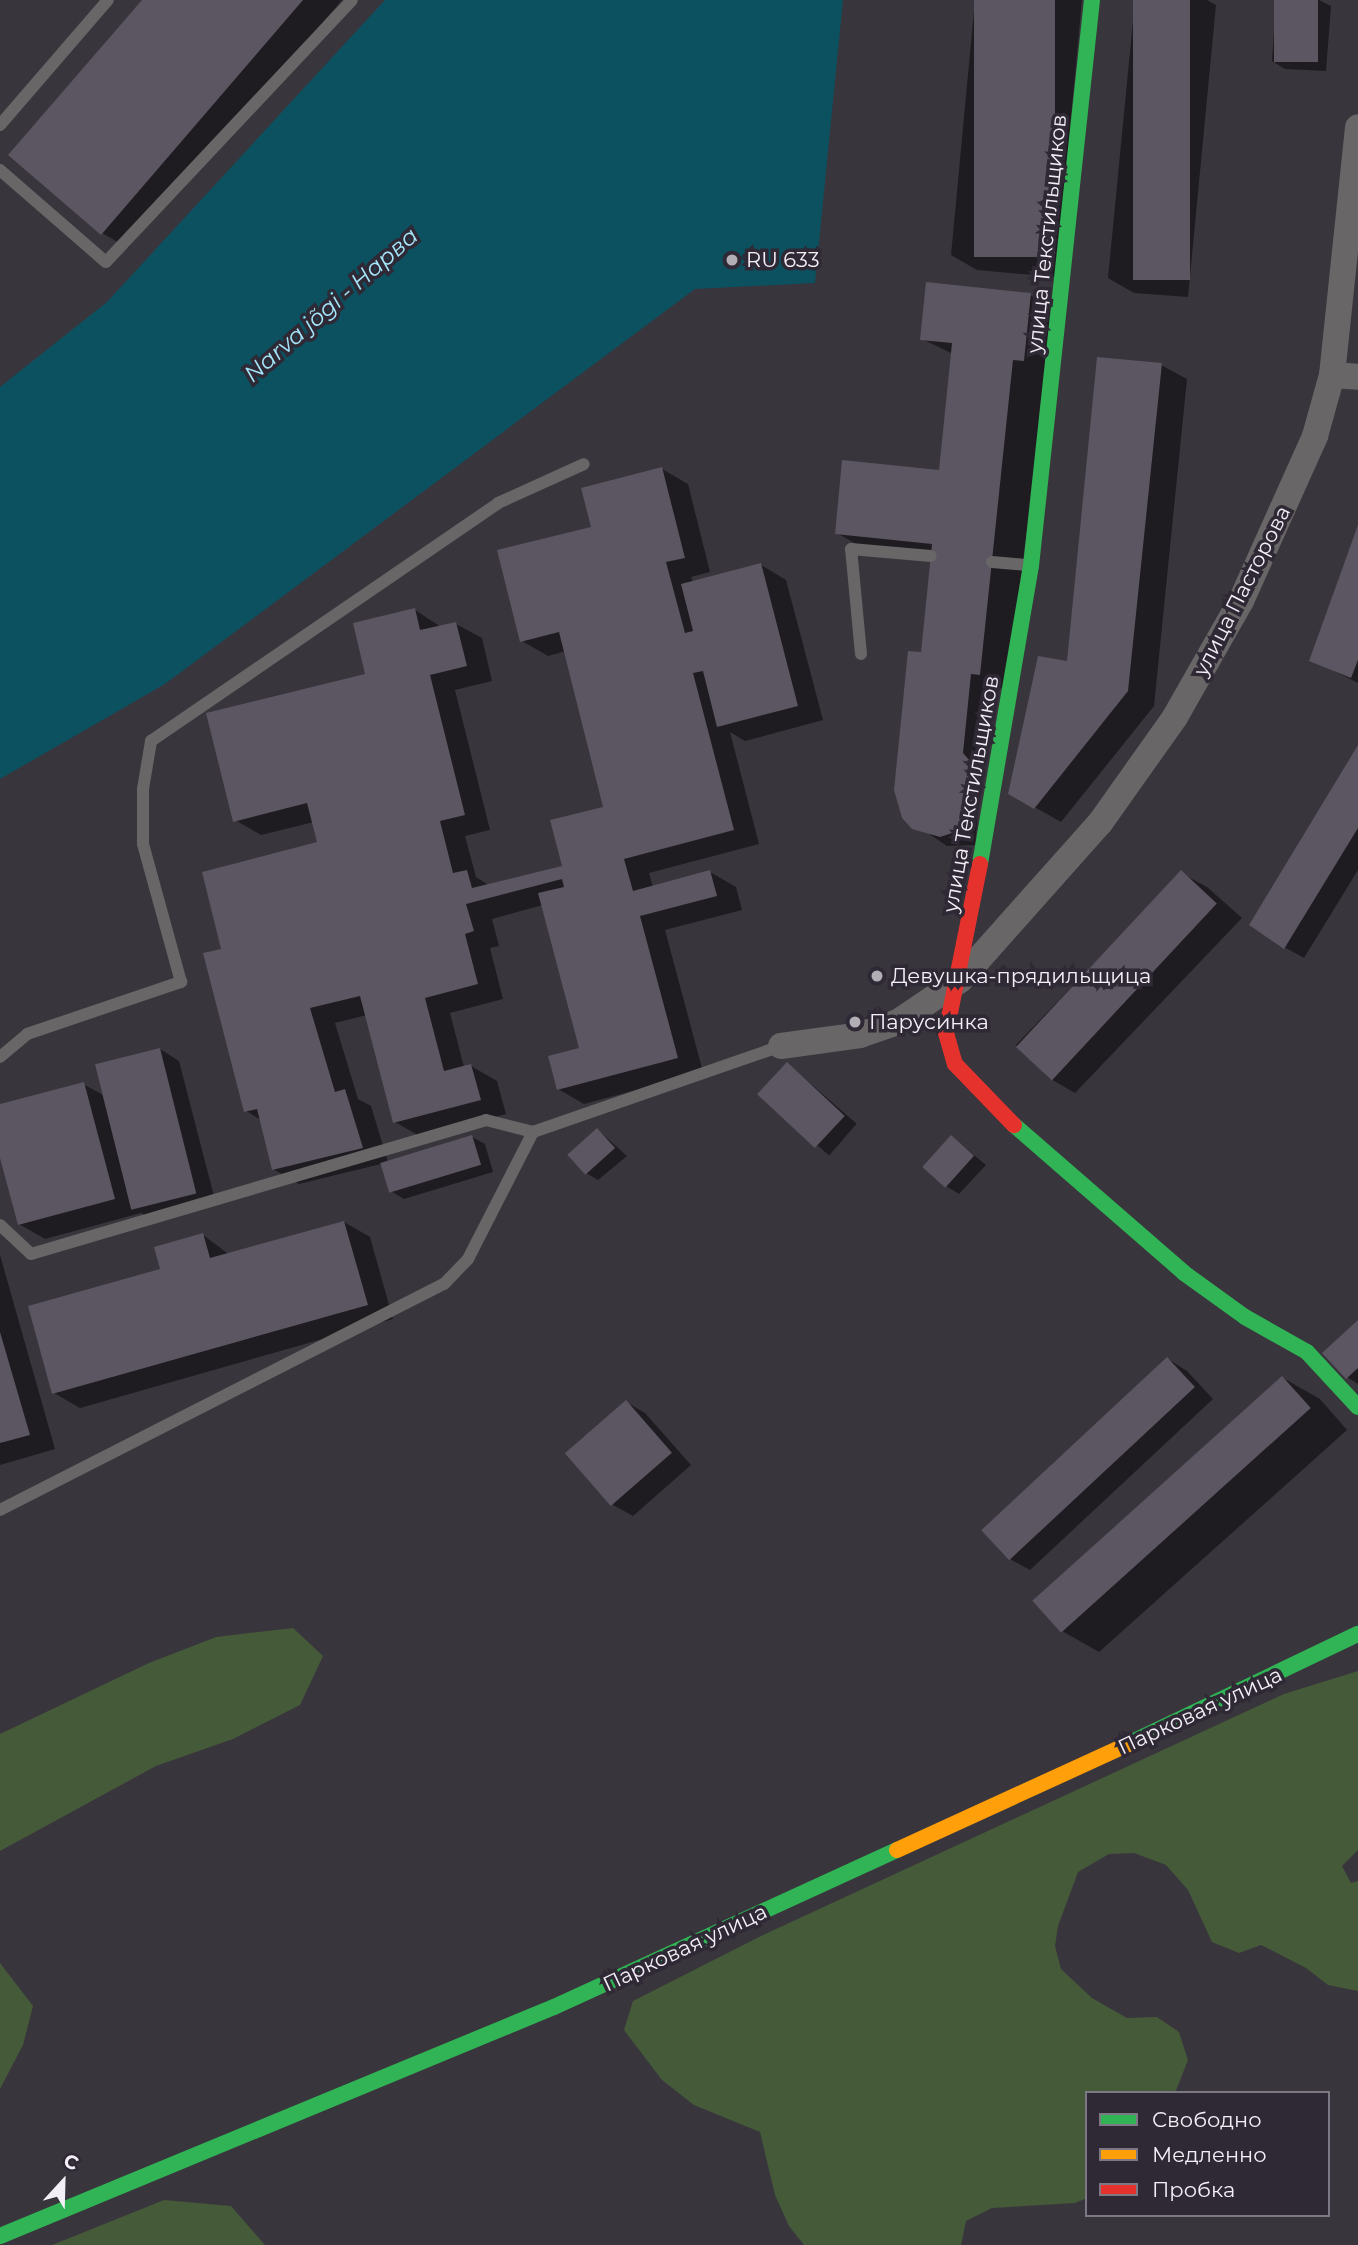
<!DOCTYPE html>
<html>
<head>
<meta charset="utf-8">
<style>
  body { margin:0 }
  #map { position:relative; width:1358px; height:2245px; overflow:hidden; background:#39353c; font-family:Montserrat,sans-serif }
  div>[style] { position:absolute }
  .green>* { inset:0; background:#455a39 }
  .water>* { inset:0; background:#0c5160 }
  .shadow>* { inset:0; background:#0007; transform-origin:0 0 }
  .building>* { inset:0; background:#5c5562; transform-origin:0 0 }
  .lane>* { height:12px; margin:-6px; padding:0 6px; transform-origin:6px; border-radius:6px; background:#686666 }
  .street>* { height:26px; margin:-13px; padding:0 13px; transform-origin:13px; border-radius:13px; background:#686666 }
  .fast>* { height:16px; margin:-8px; padding:0 8px; transform-origin:8px; border-radius:8px; background:#30b455 }
  .slow>* { height:16px; margin:-8px; padding:0 8px; transform-origin:8px; border-radius:8px; background:#ff9f0a }
  .jam>* { height:16px; margin:-8px; padding:0 8px; transform-origin:8px; border-radius:8px; background:#e5322d }
  .dots>* { width:19px; height:19px; translate:-50% -50%; box-sizing:border-box; border:4px solid #2f2835; border-radius:50% }
  span { translate:-50% -50%; white-space:nowrap; text-align:center; line-height:1.15; -webkit-text-stroke:7px #2f2835; paint-order:stroke }
  .street-label { font-size:21px; color:#f3eff7 }
  .poi-label { font-size:21px; color:#f3eff7 }
  .left { translate:0 -50%; text-align:left }
  .water-label { font-size:23px; color:#a4e6f9; font-style:italic }
  .legend { position:absolute; left:1085px; top:2091px; width:245px; height:126px; box-sizing:border-box; background:#2f2835; border:2px solid #7d7883; margin:0; padding:9px 12px; list-style:none; font-size:21px; color:#f3eff7 }
  .legend li { display:flex; align-items:center; gap:14px; height:35px }
  .legend b { width:35px; border:2px solid #7d7883 }
  .north { position:absolute; left:28px; top:2147px; width:70px; height:70px; -webkit-text-stroke:5px #2f2835; paint-order:stroke; rotate:22deg; font-size:19px; font-weight:700; line-height:28px; text-align:center; color:#f3eff7 }
  .north::after { content:''; display:block; margin:auto; width:24px; height:32px; background:#f3eff7; clip-path:polygon(50% 0,100% 100%,50% 72%,0 100%) }
</style>
</head>
<body>
<div id="map">
  <div class="green">
    <i style="clip-path:polygon(293px 1628px,323px 1656px,300px 1705px,233px 1739px,156px 1766px,0 1851px,0 1734px,149px 1663px,216px 1637px)"></i>
    <i style="clip-path:polygon(1358px 1671px,1358px 1850px,1342px 1866px,1351px 1883px,1358px 1881px,1358px 1991px,1328px 1985px,1306px 1968px,1261px 1945px,1239px 1953px,1212px 1942px,1188px 1890px,1166px 1865px,1134px 1853px,1109px 1854px,1078px 1872px,1058px 1926px,1055px 1946px,1061px 1969px,1092px 1998px,1127px 2018px,1157px 2017px,1179px 2032px,1188px 2060px,1175px 2093px,1087px 2093px,1087px 2198px,1075px 2203px,992px 2208px,966px 2221px,961px 2245px,804px 2245px,789px 2226px,775px 2195px,760px 2132px,694px 2105px,662px 2080px,624px 2030px,633px 2001px,761px 1936px,1284px 1694px)"></i>
    <i style="clip-path:polygon(0 1963px,33px 2006px,23px 2045px,0 2089px)"></i>
    <i style="clip-path:polygon(164px 2200px,231px 2206px,265px 2245px,52px 2245px)"></i>
  </div>
  <div class="water">
    <i style="clip-path:polygon(385px 0,843px 0,815px 283px,695px 289px,165px 684px,0 779px,0 387px,107px 302px)"></i>
  </div>
  <div class="shadow">
    <i style="clip-path:polygon(144px 0,342px 0,128px 248px,102px 233px)"></i>
    <i style="clip-path:polygon(975px 0,1082px 0,1056px 277px,977px 270px,951px 255px)"></i>
    <i style="clip-path:polygon(1135px 0,1207px 0,1216px 5px,1188px 297px,1134px 293px,1108px 278px)"></i>
    <i style="clip-path:polygon(1276px 0,1319px 0,1331px 6px,1326px 71px,1285px 69px,1272px 61px)"></i>
    <i style="clip-path:polygon(1030px 295px,1056px 310px,1006px 689px,990px 687px,975px 845px,947px 846px,904px 817px,932px 555px,863px 548px,837px 533px,940px 472px,953px 354px,922px 339px)"></i>
    <i style="clip-path:polygon(1161px 365px,1187px 379px,1154px 706px,1061px 822px,1010px 793px,1068px 663px)"></i>
    <i style="clip-path:polygon(662px 469px,688px 484px,710px 572px,691px 577px,693px 582px,761px 565px,786px 580px,823px 720px,745px 741px,730px 732px,759px 844px,649px 873px,653px 887px,710px 872px,736px 887px,742px 910px,665px 930px,703px 1072px,584px 1104px,558px 1089px,581px 1049px,543px 905px,492px 919px,499px 946px,490px 948px,503px 999px,450px 1013px,464px 1067px,471px 1066px,497px 1081px,506px 1114px,421px 1137px,395px 1122px,367px 1015px,335px 1023px,358px 1099px,371px 1106px,388px 1162px,472px 1137px,485px 1144px,493px 1172px,404px 1199px,391px 1191px,381px 1164px,299px 1184px,273px 1169px,261px 1120px,245px 1110px,319px 844px,314px 822px,261px 835px,235px 820px,367px 675px,415px 610px,441px 627px,456px 624px,482px 638px,492px 681px,455px 690px,490px 830px,465px 836px,476px 877px,490px 886px,564px 867px,605px 808px,566px 651px,548px 656px,522px 641px,593px 528px)"></i>
    <i style="clip-path:polygon(1358px 529px,1358px 683px,1312px 660px)"></i>
    <i style="clip-path:polygon(1358px 749px,1358px 870px,1304px 958px,1284px 947px)"></i>
    <i style="clip-path:polygon(1181px 873px,1207px 887px,1242px 918px,1075px 1093px,1049px 1078px,1016px 1045px)"></i>
    <i style="clip-path:polygon(160px 1049px,179px 1061px,216px 1204px,153px 1220px,141px 1213px,45px 1239px,19px 1224px,0 1151px,0 1106px,83px 1084px,105px 1096px)"></i>
    <i style="left:788px;top:1064px;width:91px;height:42px;rotate:41deg"></i>
    <i style="clip-path:polygon(598px 1130px,627px 1156px,598px 1180px,586px 1173px)"></i>
    <i style="clip-path:polygon(952px 1137px,986px 1165px,959px 1194px,946px 1186px)"></i>
    <i style="clip-path:polygon(344px 1222px,370px 1237px,393px 1319px,80px 1408px,54px 1393px,162px 1270px,203px 1235px,230px 1255px)"></i>
    <i style="clip-path:polygon(0 1255px,55px 1449px,0 1465px)"></i>
    <i style="clip-path:polygon(1358px 1322px,1358px 1384px,1347px 1377px)"></i>
    <i style="clip-path:polygon(1168px 1359px,1187px 1371px,1213px 1399px,1030px 1570px,1010px 1559px)"></i>
    <i style="clip-path:polygon(1283px 1378px,1320px 1399px,1347px 1430px,1099px 1652px,1062px 1631px)"></i>
    <i style="clip-path:polygon(626px 1402px,645px 1413px,691px 1465px,633px 1516px,613px 1505px)"></i>
  </div>
  <div class="building">
    <i style="clip-path:polygon(142px 0,303px 0,101px 235px,8px 155px)"></i>
    <i style="left:974px;top:0;width:81px;height:257px"></i>
    <i style="left:1133px;top:0;width:57px;height:280px"></i>
    <i style="left:1274px;top:0;width:44px;height:62px"></i>
    <i style="clip-path:polygon(926px 282px,1031px 293px,1024px 361px,1013px 360px,980px 675px,971px 674px,963px 753px,982px 775px,968px 828px,940px 837px,912px 829px,902px 818px,894px 790px,908px 651px,921px 652px,932px 544px,835px 534px,842px 460px,939px 470px,952px 343px,920px 340px)"></i>
    <i style="clip-path:polygon(1097px 357px,1162px 363px,1128px 691px,1034px 809px,1008px 794px,1038px 656px,1067px 661px)"></i>
    <i style="clip-path:polygon(662px 467px,685px 558px,666px 562px,685px 633px,693px 631px,681px 584px,761px 563px,798px 706px,717px 727px,703px 671px,693px 673px,734px 830px,624px 859px,633px 891px,710px 870px,717px 896px,640px 916px,678px 1058px,557px 1090px,548px 1056px,579px 1048px,538px 893px,564px 887px,562px 879px,466px 904px,474px 931px,465px 934px,478px 984px,425px 998px,444px 1071px,471px 1064px,481px 1100px,393px 1123px,360px 996px,310px 1008px,335px 1092px,345px 1089px,363px 1148px,272px 1170px,257px 1109px,244px 1112px,203px 953px,221px 949px,202px 872px,317px 842px,307px 803px,233px 822px,206px 713px,365px 674px,353px 623px,415px 608px,420px 630px,456px 622px,467px 666px,430px 675px,465px 815px,440px 821px,453px 873px,467px 870px,472px 888px,562px 866px,550px 820px,603px 807px,559px 632px,520px 642px,497px 550px,591px 527px,581px 488px)"></i>
    <i style="clip-path:polygon(1358px 525px,1358px 660px,1351px 678px,1309px 661px)"></i>
    <i style="clip-path:polygon(1358px 745px,1358px 828px,1284px 949px,1249px 925px)"></i>
    <i style="left:1181px;top:870px;width:49px;height:242px;rotate:43deg"></i>
    <i style="left:160px;top:1048px;width:150px;height:67px;rotate:76deg"></i>
    <i style="left:787px;top:1062px;width:79px;height:44px;rotate:43deg"></i>
    <i style="clip-path:polygon(84px 1082px,115px 1199px,18px 1225px,0 1158px,0 1104px)"></i>
    <i style="left:597px;top:1128px;width:27px;height:40px;rotate:48deg"></i>
    <i style="left:472px;top:1135px;width:31px;height:96px;rotate:73deg"></i>
    <i style="left:951px;top:1135px;width:31px;height:43px;rotate:42deg"></i>
    <i style="clip-path:polygon(344px 1221px,368px 1305px,52px 1394px,28px 1306px,160px 1269px,154px 1247px,203px 1233px,210px 1258px)"></i>
    <i style="clip-path:polygon(1358px 1320px,1358px 1368px,1346px 1379px,1322px 1353px)"></i>
    <i style="clip-path:polygon(0 1332px,30px 1435px,0 1443px)"></i>
    <i style="left:1167px;top:1357px;width:41px;height:254px;rotate:47deg"></i>
    <i style="left:1282px;top:1376px;width:43px;height:336px;rotate:48deg"></i>
    <i style="left:626px;top:1400px;width:70px;height:81px;rotate:49deg"></i>
  </div>
  <div class="lane">
    <i style="left:0;top:125px;width:165px;rotate:-49.2deg"></i>
    <i style="left:0;top:170px;width:140px;rotate:41deg"></i>
    <i style="left:106px;top:262px;width:359px;rotate:-46.8deg"></i>
    <i style="left:992px;top:562px;width:36px;rotate:5deg"></i>
    <i style="left:861px;top:654px;width:105px;rotate:-95.4deg"></i>
    <i style="left:851px;top:549px;width:80px;rotate:5deg"></i>
    <i style="left:0;top:1057px;width:35px;rotate:-40deg"></i>
    <i style="left:27px;top:1034px;width:163px;rotate:-18.7deg"></i>
    <i style="left:181px;top:982px;width:143px;rotate:-105.4deg"></i>
    <i style="left:143px;top:844px;width:55px;rotate:-90deg"></i>
    <i style="left:143px;top:789px;width:49px;rotate:-80.5deg"></i>
    <i style="left:151px;top:741px;width:421px;rotate:-34.4deg"></i>
    <i style="left:498px;top:503px;width:94px;rotate:-24.4deg"></i>
    <i style="left:0;top:1225px;width:42px;rotate:43.1deg"></i>
    <i style="left:31px;top:1254px;width:474px;rotate:-16.4deg"></i>
    <i style="left:486px;top:1120px;width:49px;rotate:14.3deg"></i>
    <i style="left:0;top:1510px;width:498px;rotate:-27deg"></i>
    <i style="left:444px;top:1284px;width:35px;rotate:-46deg"></i>
    <i style="left:468px;top:1259px;width:143px;rotate:-62.9deg"></i>
    <i style="left:533px;top:1132px;width:262px;rotate:-19.1deg"></i>
  </div>
  <div class="street">
    <i style="left:1332px;top:375px;width:26px;rotate:4deg"></i>
    <i style="left:781px;top:1046px;width:80px;rotate:-7.9deg"></i>
    <i style="left:860px;top:1035px;width:40px;rotate:-18.9deg"></i>
    <i style="left:898px;top:1022px;width:75px;rotate:-34.1deg"></i>
    <i style="left:960px;top:980px;width:210px;rotate:-48.3deg"></i>
    <i style="left:1100px;top:823px;width:130px;rotate:-54.7deg"></i>
    <i style="left:1175px;top:717px;width:133px;rotate:-60.4deg"></i>
    <i style="left:1241px;top:601px;width:181px;rotate:-65.8deg"></i>
    <i style="left:1315px;top:436px;width:63px;rotate:-74.4deg"></i>
    <i style="left:1332px;top:375px;width:249px;rotate:-84deg"></i>
  </div>
  <div class="fast">
    <i style="left:980px;top:864px;width:302px;rotate:-80.3deg"></i>
    <i style="left:1031px;top:566px;width:569px;rotate:-83.85deg"></i>
    <i style="left:1014px;top:1125px;width:225px;rotate:41deg"></i>
    <i style="left:1184px;top:1273px;width:75px;rotate:35.8deg"></i>
    <i style="left:1245px;top:1317px;width:71px;rotate:29.4deg"></i>
    <i style="left:1307px;top:1352px;width:75px;rotate:47.2deg"></i>
    <i style="left:1128px;top:1744px;width:255px;rotate:-25.6deg"></i>
    <i style="left:0;top:2236px;width:599px;rotate:-22.46deg"></i>
    <i style="left:554px;top:2007px;width:377px;rotate:-24.6deg"></i>
  </div>
  <div class="slow">
    <i style="left:897px;top:1850px;width:254px;rotate:-24.6deg"></i>
  </div>
  <div class="jam">
    <i style="left:980px;top:864px;width:172px;rotate:101.4deg"></i>
    <i style="left:946px;top:1033px;width:32px;rotate:74deg"></i>
    <i style="left:955px;top:1064px;width:85px;rotate:46deg"></i>
  </div>
  <div class="dots">
    <i style="left:732px;top:260px;background:#b2aeb6"></i>
    <i style="left:877px;top:976px;background:#b2aeb6"></i>
    <i style="left:855px;top:1022px;background:#b2aeb6"></i>
  </div>
  <div class="street-label">
    <span style="left:1047px;top:234px;rotate:-84deg">улица Текстильщиков</span>
    <span style="left:1242px;top:591px;rotate:-63deg">улица Пасторова</span>
    <span style="left:971px;top:794px;rotate:-80deg">улица Текстильщиков</span>
    <span style="left:1200px;top:1711px;rotate:-25deg">Парковая улица</span>
    <span style="left:685px;top:1948px;rotate:-25deg">Парковая улица</span>
  </div>
  <div class="poi-label">
    <span class="left" style="left:746px;top:260px">RU 633</span>
    <span class="left" style="left:891px;top:976px">Девушка-прядильщица</span>
    <span class="left" style="left:869px;top:1022px">Парусинка</span>
  </div>
  <div class="water-label">
    <span style="left:331px;top:305px;rotate:-41deg">Narva jõgi - Нарва</span>
  </div>
  <ul class="legend">
  <li><b style="height:9px;background:#30b455"></b>Свободно</li>
  <li><b style="height:9px;background:#ff9f0a"></b>Медленно</li>
  <li><b style="height:9px;background:#e5322d"></b>Пробка</li>
  </ul>
  <div class="north">С</div>
</div>
</body>
</html>
